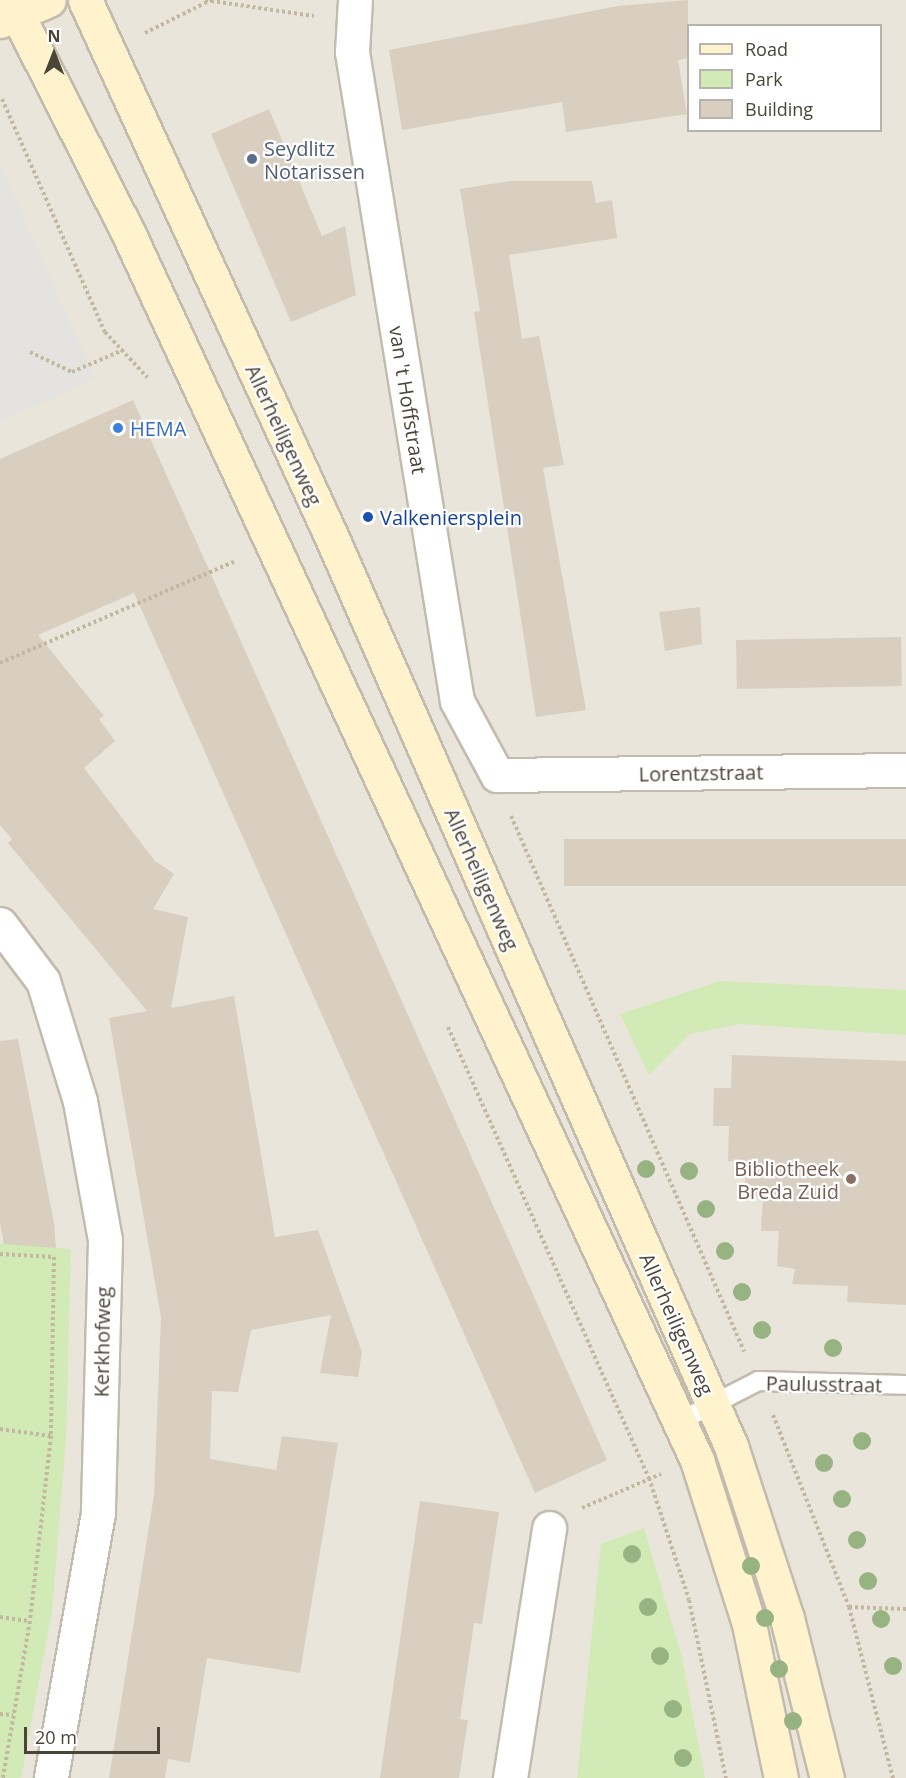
<!DOCTYPE html>
<html>
<head>
<meta charset="utf-8">
<style>
  body { margin:0 }
  #map { position:relative; width:906px; height:1778px; overflow:hidden; background:#f6f3ec; font-family:"Open Sans",sans-serif }
  div>[style] { position:absolute }
  .residential>* { inset:0; background:#eae5da }
  .green>* { inset:0; background:#d2eab5 }
  .parking>* { inset:0; background:#e5e3e0 }
  .building>* { inset:0; background:#d8cfc1; transform-origin:0 0 }
  .path>* { height:4px; margin-top:-2px; transform-origin:0; background:repeating-linear-gradient(90deg,#c4b79f 0 3px,transparent 0 6px) }
  .roads { filter:drop-shadow(2px 0 #c2bbae) drop-shadow(-2px 0 #c2bbae) drop-shadow(0 2px #c2bbae) drop-shadow(0 -2px #c2bbae) }
  .lane>* { height:18px; margin:-9px; padding:0 9px; transform-origin:9px; border-radius:9px; background:#fff }
  .street>* { height:33px; margin:-16.5px; padding:0 16.5px; transform-origin:16.5px; border-radius:16.5px; background:#fff }
  .secondary>* { height:33px; margin:-16.5px; padding:0 16.5px; transform-origin:16.5px; border-radius:16.5px; background:#fff3cd }
  .trees>* { width:18px; height:18px; margin:-9px; border-radius:50%; background:#97b381 }
  .dots>* { width:16px; height:16px; translate:-50% -50%; box-sizing:border-box; border:3px solid #fff; border-radius:50% }
  span { translate:-50% -50%; white-space:nowrap; text-align:center; line-height:1.15; -webkit-text-stroke:4.5px #fff; paint-order:stroke }
  .service-label { font-size:20px; color:#4e5e75 }
  .left { translate:0 -50%; text-align:left }
  .street-label { font-size:20px; color:#4b4439 }
  .shop-label { font-size:20px; color:#366cbe }
  .transit-label { font-size:20px; color:#164399 }
  .education-label { font-size:20px; color:#785e54 }
  .right { translate:-100% -50%; text-align:right }
  .legend { position:absolute; left:687px; top:24px; width:195px; height:108px; box-sizing:border-box; background:#fff; border:2px solid #b7b4b0; margin:0; padding:8px 10px; list-style:none; font-size:18px; color:#4b4439 }
  .legend li { display:flex; align-items:center; gap:12px; height:30px }
  .legend b { width:30px; border:2px solid #b7b4b0 }
  .north { position:absolute; left:24px; top:24px; width:60px; height:60px; -webkit-text-stroke:4px #fff; paint-order:stroke; rotate:0deg; font-size:16px; font-weight:700; line-height:24px; text-align:center; color:#4b4439 }
  .north::after { content:''; display:block; margin:auto; width:21px; height:27px; background:#4b4439; clip-path:polygon(50% 0,100% 100%,50% 72%,0 100%) }
  .scale { position:absolute; left:24px; top:1727px; width:136px; height:27px; box-sizing:border-box; border:3px solid #4b4439; border-top:0; padding-left:8px; font-size:18px; line-height:21px; white-space:nowrap; color:#4b4439; -webkit-text-stroke:4px #fff; paint-order:stroke }
</style>
</head>
<body>
<div id="map">
  <div class="residential">
    <i style="clip-path:polygon(evenodd,0 0,906px 0,906px 1778px,0 1778px,0 0,688px 26px,880px 26px,880px 130px,688px 130px,688px 26px)"></i>
  </div>
  <div class="green">
    <i style="clip-path:polygon(720px 981px,906px 990px,906px 1035px,740px 1024px,690px 1034px,649px 1075px,620px 1014px)"></i>
    <i style="clip-path:polygon(0 1243px,71px 1249px,66px 1439px,52px 1611px,21px 1778px,0 1778px)"></i>
    <i style="clip-path:polygon(644px 1528px,682px 1658px,705px 1778px,577px 1778px,601px 1544px)"></i>
  </div>
  <div class="parking">
    <i style="clip-path:polygon(0 164px,95px 379px,0 421px)"></i>
  </div>
  <div class="building">
    <i style="clip-path:polygon(688px 0,688px 58px,678px 60px,687px 114px,566px 132px,562px 102px,402px 130px,389px 50px,618px 6px)"></i>
    <i style="clip-path:polygon(269px 109px,322px 236px,345px 226px,356px 295px,291px 322px,211px 134px)"></i>
    <i style="clip-path:polygon(510px 181px,592px 181px,596px 203px,612px 200px,617px 238px,509px 255px,522px 339px,539px 336px,564px 465px,543px 468px,586px 710px,536px 717px,474px 312px,480px 311px,460px 189px)"></i>
    <i style="clip-path:polygon(133px 400px,607px 1460px,535px 1493px,134px 593px,38px 635px,104px 716px,99px 719px,115px 741px,84px 768px,155px 861px,174px 874px,153px 909px,188px 917px,171px 1008px,234px 996px,275px 1237px,318px 1230px,362px 1352px,358px 1377px,320px 1373px,331px 1315px,251px 1330px,238px 1392px,212px 1391px,210px 1459px,276px 1470px,282px 1436px,338px 1443px,300px 1673px,207px 1658px,190px 1763px,168px 1759px,165px 1778px,109px 1778px,154px 1495px,161px 1317px,109px 1018px,147px 1011px,8px 843px,12px 839px,0 825px,0 459px)"></i>
    <i style="clip-path:polygon(700px 607px,702px 644px,665px 651px,659px 612px)"></i>
    <i style="left:901px;top:637px;width:49px;height:165px;rotate:89deg"></i>
    <i style="left:906px;top:839px;width:47px;height:342px;rotate:90deg"></i>
    <i style="clip-path:polygon(18px 1039px,54px 1223px,56px 1248px,4px 1244px,0 1223px,0 1041px)"></i>
    <i style="clip-path:polygon(732px 1055px,906px 1061px,906px 1305px,847px 1302px,848px 1286px,792px 1284px,795px 1269px,777px 1266px,779px 1231px,761px 1231px,763px 1196px,744px 1196px,746px 1161px,728px 1161px,729px 1126px,713px 1126px,714px 1088px,731px 1088px)"></i>
    <i style="clip-path:polygon(420px 1501px,499px 1512px,482px 1624px,474px 1623px,460px 1719px,468px 1720px,459px 1778px,380px 1778px)"></i>
  </div>
  <div class="path">
    <i style="left:205px;top:0;width:110px;rotate:8.4deg"></i>
    <i style="left:145px;top:33px;width:74px;rotate:-26.6deg"></i>
    <i style="left:2px;top:99px;width:255px;rotate:66.2deg"></i>
    <i style="left:105px;top:332px;width:62px;rotate:47deg"></i>
    <i style="left:30px;top:352px;width:47px;rotate:25.5deg"></i>
    <i style="left:72px;top:372px;width:56px;rotate:-23.3deg"></i>
    <i style="left:0;top:663px;width:257px;rotate:-23.4deg"></i>
    <i style="left:511px;top:816px;width:584px;rotate:66.47deg"></i>
    <i style="left:448px;top:1027px;width:494px;rotate:66deg"></i>
    <i style="left:649px;top:1478px;width:128px;rotate:71.8deg"></i>
    <i style="left:689px;top:1600px;width:182px;rotate:78.3deg"></i>
    <i style="left:0;top:1254px;width:54px;rotate:3.2deg"></i>
    <i style="left:54px;top:1257px;width:179px;rotate:91deg"></i>
    <i style="left:51px;top:1436px;width:186px;rotate:96.5deg"></i>
    <i style="left:30px;top:1621px;width:159px;rotate:99.8deg"></i>
    <i style="left:773px;top:1415px;width:206px;rotate:68.4deg"></i>
    <i style="left:849px;top:1607px;width:177px;rotate:75.6deg"></i>
    <i style="left:0;top:1429px;width:51px;rotate:7.8deg"></i>
    <i style="left:582px;top:1508px;width:86px;rotate:-23.3deg"></i>
    <i style="left:849px;top:1607px;width:57px;rotate:2deg"></i>
    <i style="left:0;top:1617px;width:30px;rotate:8deg"></i>
    <i style="left:0;top:1714px;width:13px;rotate:4deg"></i>
  </div>
  <div class="roads">
    <div class="lane">
      <i style="left:680px;top:1421px;width:88px;rotate:-27.1deg"></i>
      <i style="left:758px;top:1381px;width:148px;rotate:1.5deg"></i>
    </div>
    <div class="street">
      <i style="left:355px;top:0;width:52px;rotate:93.3deg"></i>
      <i style="left:352px;top:52px;width:657px;rotate:80.81deg"></i>
      <i style="left:457px;top:701px;width:84px;rotate:61.6deg"></i>
      <i style="left:497px;top:775px;width:409px;rotate:-0.7deg"></i>
      <i style="left:0;top:924px;width:71px;rotate:53deg"></i>
      <i style="left:43px;top:981px;width:126px;rotate:72.9deg"></i>
      <i style="left:80px;top:1101px;width:141px;rotate:79.8deg"></i>
      <i style="left:105px;top:1240px;width:273px;rotate:91.5deg"></i>
      <i style="left:98px;top:1513px;width:269px;rotate:100.1deg"></i>
      <i style="left:510px;top:1778px;width:253px;rotate:-81.1deg"></i>
    </div>
    <div class="secondary">
      <i style="left:10px;top:0;width:268px;rotate:63.1deg"></i>
      <i style="left:131px;top:239px;width:1346px;rotate:65.13deg"></i>
      <i style="left:697px;top:1460px;width:172px;rotate:72.4deg"></i>
      <i style="left:749px;top:1624px;width:157px;rotate:78.3deg"></i>
      <i style="left:85px;top:0;width:592px;rotate:65.34deg"></i>
      <i style="left:332px;top:538px;width:992px;rotate:66.28deg"></i>
      <i style="left:731px;top:1446px;width:181px;rotate:72deg"></i>
      <i style="left:787px;top:1618px;width:165px;rotate:76deg"></i>
      <i style="left:0;top:21px;width:53px;rotate:-23.2deg"></i>
    </div>
  </div>
  <div class="trees">
    <i style="left:646px;top:1169px"></i>
    <i style="left:689px;top:1171px"></i>
    <i style="left:706px;top:1209px"></i>
    <i style="left:725px;top:1251px"></i>
    <i style="left:742px;top:1292px"></i>
    <i style="left:762px;top:1330px"></i>
    <i style="left:833px;top:1348px"></i>
    <i style="left:862px;top:1441px"></i>
    <i style="left:824px;top:1463px"></i>
    <i style="left:842px;top:1499px"></i>
    <i style="left:857px;top:1540px"></i>
    <i style="left:632px;top:1554px"></i>
    <i style="left:751px;top:1566px"></i>
    <i style="left:868px;top:1581px"></i>
    <i style="left:648px;top:1607px"></i>
    <i style="left:765px;top:1618px"></i>
    <i style="left:881px;top:1619px"></i>
    <i style="left:660px;top:1656px"></i>
    <i style="left:893px;top:1666px"></i>
    <i style="left:779px;top:1669px"></i>
    <i style="left:673px;top:1709px"></i>
    <i style="left:793px;top:1721px"></i>
    <i style="left:683px;top:1758px"></i>
  </div>
  <div class="dots">
    <i style="left:252px;top:159px;background:#5c6f8a"></i>
    <i style="left:118px;top:428px;background:#3f7fe0"></i>
    <i style="left:368px;top:517px;background:#1a4fb4"></i>
    <i style="left:851px;top:1179px;background:#8d6e63"></i>
  </div>
  <div class="service-label">
    <span class="left" style="left:264px;top:160px">Seydlitz<br>Notarissen</span>
  </div>
  <div class="street-label">
    <span style="left:408px;top:400px;rotate:81deg">van 't Hoffstraat</span>
    <span style="left:284px;top:435px;rotate:65deg">Allerheiligenweg</span>
    <span style="left:701px;top:773px;rotate:-1deg">Lorentzstraat</span>
    <span style="left:482px;top:879px;rotate:66deg">Allerheiligenweg</span>
    <span style="left:677px;top:1324px;rotate:66deg">Allerheiligenweg</span>
    <span style="left:102px;top:1342px;rotate:-89deg">Kerkhofweg</span>
    <span style="left:824px;top:1384px;rotate:1deg">Paulusstraat</span>
  </div>
  <div class="shop-label">
    <span class="left" style="left:130px;top:428px">HEMA</span>
  </div>
  <div class="transit-label">
    <span class="left" style="left:380px;top:517px">Valkeniersplein</span>
  </div>
  <div class="education-label">
    <span class="right" style="left:839px;top:1180px">Bibliotheek<br>Breda Zuid</span>
  </div>
  <ul class="legend">
  <li><b style="height:8px;background:#fff3cd"></b>Road</li>
  <li><b style="height:16px;background:#d2eab5"></b>Park</li>
  <li><b style="height:16px;background:#d8cfc1"></b>Building</li>
  </ul>
  <div class="north">N</div>
  <div class="scale">20 m</div>
</div>
</body>
</html>
